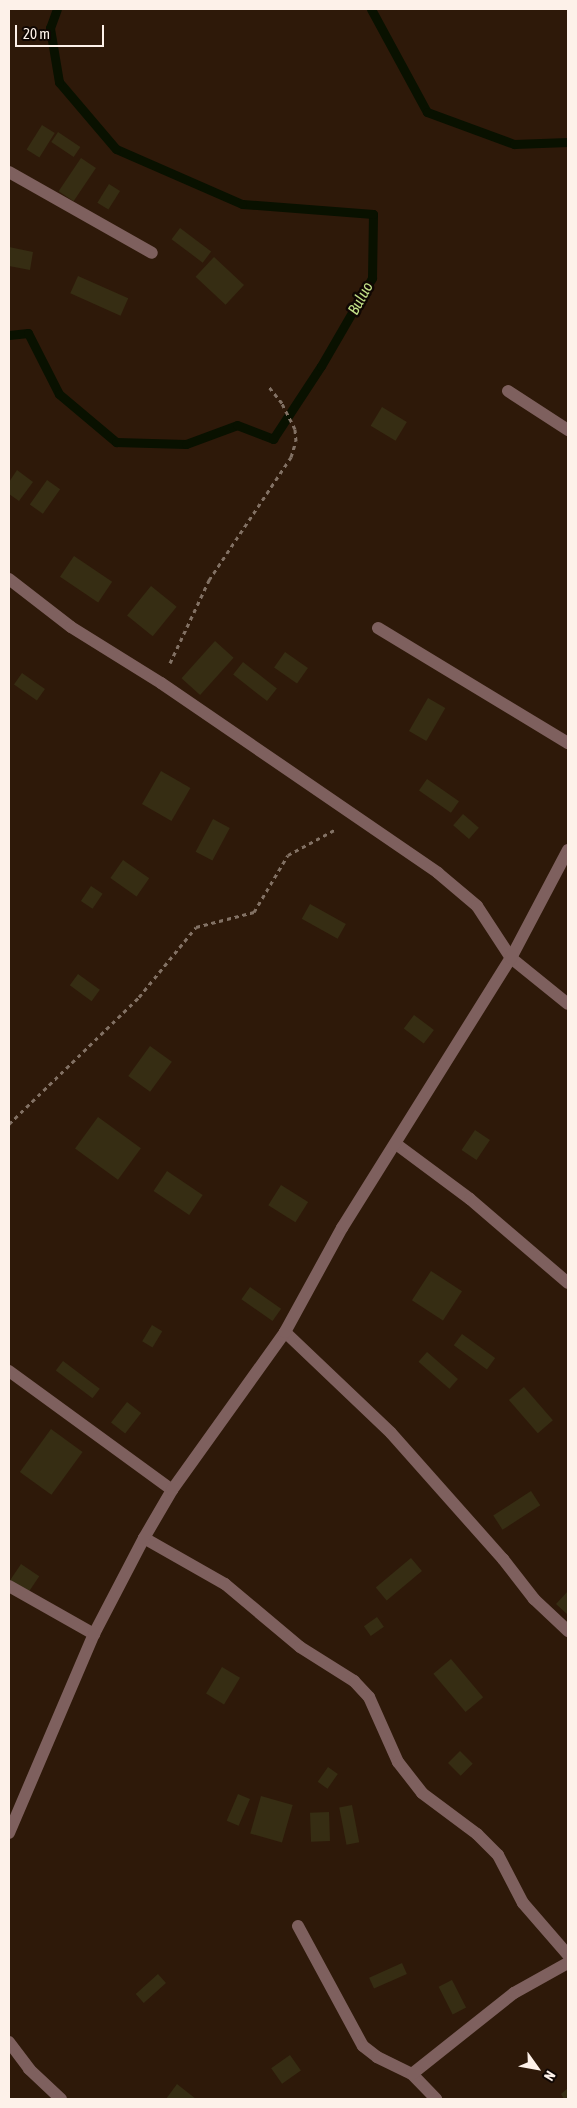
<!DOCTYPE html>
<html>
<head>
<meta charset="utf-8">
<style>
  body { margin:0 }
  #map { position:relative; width:577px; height:2108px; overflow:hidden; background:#2e1909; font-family:"Asap Condensed",sans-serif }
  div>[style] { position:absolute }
  .stream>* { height:9px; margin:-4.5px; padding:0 4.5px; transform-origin:4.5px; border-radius:4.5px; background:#091100 }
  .building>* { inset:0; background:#362d13; transform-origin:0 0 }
  .path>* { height:3px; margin-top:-1.5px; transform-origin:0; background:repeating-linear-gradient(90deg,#827164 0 4px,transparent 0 8px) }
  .street>* { height:12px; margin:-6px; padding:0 6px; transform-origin:6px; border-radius:6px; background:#7e605e }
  span { translate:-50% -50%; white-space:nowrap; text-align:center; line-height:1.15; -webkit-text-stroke:5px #100703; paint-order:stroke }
  .water-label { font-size:16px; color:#c3e188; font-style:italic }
  .frame { position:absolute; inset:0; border:10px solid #fdf1e9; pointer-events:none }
  .north { position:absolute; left:512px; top:2043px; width:50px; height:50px; -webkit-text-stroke:4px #100703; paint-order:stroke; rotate:122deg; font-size:14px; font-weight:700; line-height:20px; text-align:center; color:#fdf1e9 }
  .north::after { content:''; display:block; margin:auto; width:18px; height:22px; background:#fdf1e9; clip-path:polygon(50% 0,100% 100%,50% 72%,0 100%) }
  .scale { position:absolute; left:15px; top:25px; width:89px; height:22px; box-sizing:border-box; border:2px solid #fdf1e9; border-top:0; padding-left:6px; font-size:15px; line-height:18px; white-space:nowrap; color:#fdf1e9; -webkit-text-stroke:4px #100703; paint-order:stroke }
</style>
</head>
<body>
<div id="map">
  <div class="stream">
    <i style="left:371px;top:9px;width:117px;rotate:61.5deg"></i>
    <i style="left:427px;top:112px;width:93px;rotate:20.2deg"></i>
    <i style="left:514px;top:144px;width:54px;rotate:-2.1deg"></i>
    <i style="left:9px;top:335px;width:19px;rotate:-6deg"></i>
    <i style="left:28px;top:333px;width:68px;rotate:63.1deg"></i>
    <i style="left:59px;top:394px;width:75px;rotate:40.1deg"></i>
    <i style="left:116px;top:442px;width:70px;rotate:1.6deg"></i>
    <i style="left:186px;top:444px;width:54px;rotate:-20.4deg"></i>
    <i style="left:237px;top:425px;width:39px;rotate:21deg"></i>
    <i style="left:273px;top:439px;width:87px;rotate:-56.7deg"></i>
    <i style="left:321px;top:366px;width:102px;rotate:-59.9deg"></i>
    <i style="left:372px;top:278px;width:64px;rotate:-89.1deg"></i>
    <i style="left:373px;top:214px;width:131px;rotate:-175.6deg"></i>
    <i style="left:242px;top:204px;width:137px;rotate:-156.4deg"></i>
    <i style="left:116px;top:149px;width:88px;rotate:-130.4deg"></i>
    <i style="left:59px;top:82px;width:55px;rotate:-99.5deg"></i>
    <i style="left:50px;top:28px;width:20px;rotate:-70deg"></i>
  </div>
  <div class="building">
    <i style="left:42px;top:125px;width:15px;height:29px;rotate:32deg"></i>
    <i style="left:58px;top:132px;width:27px;height:12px;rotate:34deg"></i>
    <i style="left:81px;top:158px;width:18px;height:40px;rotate:34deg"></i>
    <i style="left:109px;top:184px;width:13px;height:22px;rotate:32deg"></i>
    <i style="left:180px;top:228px;width:39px;height:14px;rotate:37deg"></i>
    <i style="clip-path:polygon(9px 247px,33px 252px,30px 270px,9px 266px)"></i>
    <i style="left:214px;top:257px;width:41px;height:27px;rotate:43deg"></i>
    <i style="left:78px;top:276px;width:55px;height:19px;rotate:24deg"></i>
    <i style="left:382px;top:407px;width:29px;height:22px;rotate:31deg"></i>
    <i style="clip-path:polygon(17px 470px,33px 482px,19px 501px,9px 494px,9px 482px)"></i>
    <i style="left:47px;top:480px;width:16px;height:30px;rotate:35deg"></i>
    <i style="left:74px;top:556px;width:46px;height:25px;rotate:34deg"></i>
    <i style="left:151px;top:586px;width:33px;height:38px;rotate:39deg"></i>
    <i style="left:215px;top:641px;width:25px;height:50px;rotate:42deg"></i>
    <i style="left:285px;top:652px;width:28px;height:19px;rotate:35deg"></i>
    <i style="left:243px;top:662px;width:43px;height:16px;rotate:38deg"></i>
    <i style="left:22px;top:673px;width:28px;height:14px;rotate:35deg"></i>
    <i style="left:428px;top:698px;width:20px;height:38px;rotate:30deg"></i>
    <i style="left:161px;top:771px;width:34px;height:38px;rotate:30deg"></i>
    <i style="left:427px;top:779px;width:39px;height:14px;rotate:35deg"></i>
    <i style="left:463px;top:814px;width:21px;height:15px;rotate:41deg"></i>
    <i style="left:213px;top:819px;width:19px;height:37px;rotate:28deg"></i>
    <i style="left:123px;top:860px;width:32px;height:22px;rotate:35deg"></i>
    <i style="left:91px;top:886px;width:14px;height:18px;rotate:34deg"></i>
    <i style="left:310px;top:904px;width:41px;height:17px;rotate:29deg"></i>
    <i style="left:78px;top:974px;width:27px;height:14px;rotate:36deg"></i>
    <i style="left:414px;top:1015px;width:25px;height:17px;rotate:37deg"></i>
    <i style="left:150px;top:1046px;width:27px;height:37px;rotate:36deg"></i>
    <i style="left:98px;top:1117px;width:53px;height:39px;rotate:36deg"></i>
    <i style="left:475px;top:1130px;width:18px;height:24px;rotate:34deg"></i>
    <i style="left:167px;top:1171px;width:43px;height:24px;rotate:34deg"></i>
    <i style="left:281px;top:1185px;width:32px;height:24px;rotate:32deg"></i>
    <i style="left:431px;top:1271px;width:37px;height:35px;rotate:33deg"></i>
    <i style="left:250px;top:1287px;width:38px;height:15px;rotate:35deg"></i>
    <i style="left:152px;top:1325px;width:12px;height:19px;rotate:31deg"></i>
    <i style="left:462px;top:1334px;width:41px;height:14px;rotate:36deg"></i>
    <i style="left:427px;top:1352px;width:41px;height:13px;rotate:41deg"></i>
    <i style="left:63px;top:1361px;width:46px;height:12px;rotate:37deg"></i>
    <i style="left:524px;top:1387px;width:44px;height:20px;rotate:49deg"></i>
    <i style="left:127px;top:1402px;width:18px;height:26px;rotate:38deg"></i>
    <i style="left:51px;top:1429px;width:39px;height:53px;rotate:36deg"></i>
    <i style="left:531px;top:1491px;width:17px;height:45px;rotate:57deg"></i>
    <i style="left:411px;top:1558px;width:17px;height:46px;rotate:50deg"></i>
    <i style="left:21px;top:1564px;width:22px;height:21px;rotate:34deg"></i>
    <i style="clip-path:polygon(568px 1591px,568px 1615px,556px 1604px)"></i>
    <i style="left:377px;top:1617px;width:12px;height:16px;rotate:55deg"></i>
    <i style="left:451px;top:1659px;width:50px;height:23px;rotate:50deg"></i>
    <i style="left:222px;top:1667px;width:21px;height:31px;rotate:31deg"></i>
    <i style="left:460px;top:1751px;width:18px;height:17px;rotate:45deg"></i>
    <i style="left:328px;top:1767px;width:12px;height:18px;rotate:35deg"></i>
    <i style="left:238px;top:1794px;width:13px;height:29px;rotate:23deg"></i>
    <i style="left:261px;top:1796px;width:33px;height:39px;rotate:16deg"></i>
    <i style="left:352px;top:1805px;width:38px;height:13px;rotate:79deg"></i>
    <i style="left:329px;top:1812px;width:29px;height:19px;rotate:88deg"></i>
    <i style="left:402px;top:1963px;width:12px;height:36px;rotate:66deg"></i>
    <i style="left:158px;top:1974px;width:12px;height:30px;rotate:48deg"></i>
    <i style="left:452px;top:1980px;width:31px;height:15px;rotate:63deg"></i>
    <i style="left:290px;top:2055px;width:19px;height:23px;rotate:55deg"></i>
    <i style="clip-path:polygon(177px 2084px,196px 2099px,166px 2099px)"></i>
    <i style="clip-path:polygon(568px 2088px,568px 2099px,564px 2099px,561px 2094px)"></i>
  </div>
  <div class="path">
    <i style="left:170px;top:663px;width:92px;rotate:-64.8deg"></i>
    <i style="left:209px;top:580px;width:148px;rotate:-56.3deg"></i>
    <i style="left:291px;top:457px;width:17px;rotate:-73deg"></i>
    <i style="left:296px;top:441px;width:12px;rotate:-95deg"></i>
    <i style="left:295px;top:429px;width:29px;rotate:-117deg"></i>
    <i style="left:282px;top:403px;width:22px;rotate:-129deg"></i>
    <i style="left:9px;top:1124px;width:182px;rotate:-44.3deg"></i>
    <i style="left:139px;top:997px;width:90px;rotate:-50.8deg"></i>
    <i style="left:196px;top:927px;width:60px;rotate:-14.5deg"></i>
    <i style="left:254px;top:912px;width:66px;rotate:-59.2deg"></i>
    <i style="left:288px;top:855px;width:55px;rotate:-28.4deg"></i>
  </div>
  <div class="street">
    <i style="left:9px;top:172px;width:164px;rotate:29.5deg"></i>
    <i style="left:508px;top:391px;width:72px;rotate:33deg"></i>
    <i style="left:9px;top:579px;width:78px;rotate:37.7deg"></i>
    <i style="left:71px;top:627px;width:106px;rotate:31.9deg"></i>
    <i style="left:161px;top:683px;width:336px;rotate:34.4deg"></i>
    <i style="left:438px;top:873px;width:51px;rotate:40.2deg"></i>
    <i style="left:477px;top:906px;width:62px;rotate:56.8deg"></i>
    <i style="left:511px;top:958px;width:73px;rotate:38.9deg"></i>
    <i style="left:378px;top:628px;width:222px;rotate:31.2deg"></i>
    <i style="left:396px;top:1144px;width:92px;rotate:36.6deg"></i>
    <i style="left:470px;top:1199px;width:129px;rotate:40.6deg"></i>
    <i style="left:285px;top:1332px;width:146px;rotate:43.6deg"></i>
    <i style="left:391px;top:1433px;width:169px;rotate:48.4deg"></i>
    <i style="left:503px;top:1559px;width:51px;rotate:52.2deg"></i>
    <i style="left:534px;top:1599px;width:47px;rotate:43.3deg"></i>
    <i style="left:9px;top:1371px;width:202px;rotate:36.1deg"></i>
    <i style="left:144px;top:1538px;width:93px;rotate:29.6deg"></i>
    <i style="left:225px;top:1584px;width:98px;rotate:40deg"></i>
    <i style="left:300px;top:1647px;width:64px;rotate:32.2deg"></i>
    <i style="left:354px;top:1681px;width:22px;rotate:47deg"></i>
    <i style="left:369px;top:1697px;width:71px;rotate:66deg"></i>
    <i style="left:398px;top:1762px;width:39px;rotate:52deg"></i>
    <i style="left:422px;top:1793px;width:69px;rotate:36.7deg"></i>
    <i style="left:477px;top:1834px;width:30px;rotate:45deg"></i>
    <i style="left:498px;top:1855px;width:54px;rotate:62.5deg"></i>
    <i style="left:523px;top:1903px;width:69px;rotate:49.1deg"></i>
    <i style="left:9px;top:1586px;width:98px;rotate:29.5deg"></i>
    <i style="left:9px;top:1833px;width:216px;rotate:-66.9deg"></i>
    <i style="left:94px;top:1634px;width:108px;rotate:-62.5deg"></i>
    <i style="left:144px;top:1538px;width:56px;rotate:-59.7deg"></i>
    <i style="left:172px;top:1490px;width:194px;rotate:-54.4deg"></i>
    <i style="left:285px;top:1332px;width:119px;rotate:-61.3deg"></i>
    <i style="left:342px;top:1228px;width:319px;rotate:-58deg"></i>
    <i style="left:511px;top:958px;width:122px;rotate:-62.2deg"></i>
    <i style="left:298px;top:1926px;width:136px;rotate:61.6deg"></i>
    <i style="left:363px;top:2046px;width:18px;rotate:38deg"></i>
    <i style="left:377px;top:2057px;width:39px;rotate:26deg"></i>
    <i style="left:412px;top:2074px;width:35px;rotate:46deg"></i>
    <i style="left:9px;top:2042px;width:34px;rotate:53deg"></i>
    <i style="left:29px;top:2069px;width:44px;rotate:43.2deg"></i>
    <i style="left:412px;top:2074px;width:130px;rotate:-38.5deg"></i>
    <i style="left:514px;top:1993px;width:62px;rotate:-29.1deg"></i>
  </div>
  <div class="water-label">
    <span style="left:360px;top:298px;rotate:-61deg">Buluo</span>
  </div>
  <div class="frame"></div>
  <div class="north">N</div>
  <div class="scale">20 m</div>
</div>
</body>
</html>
